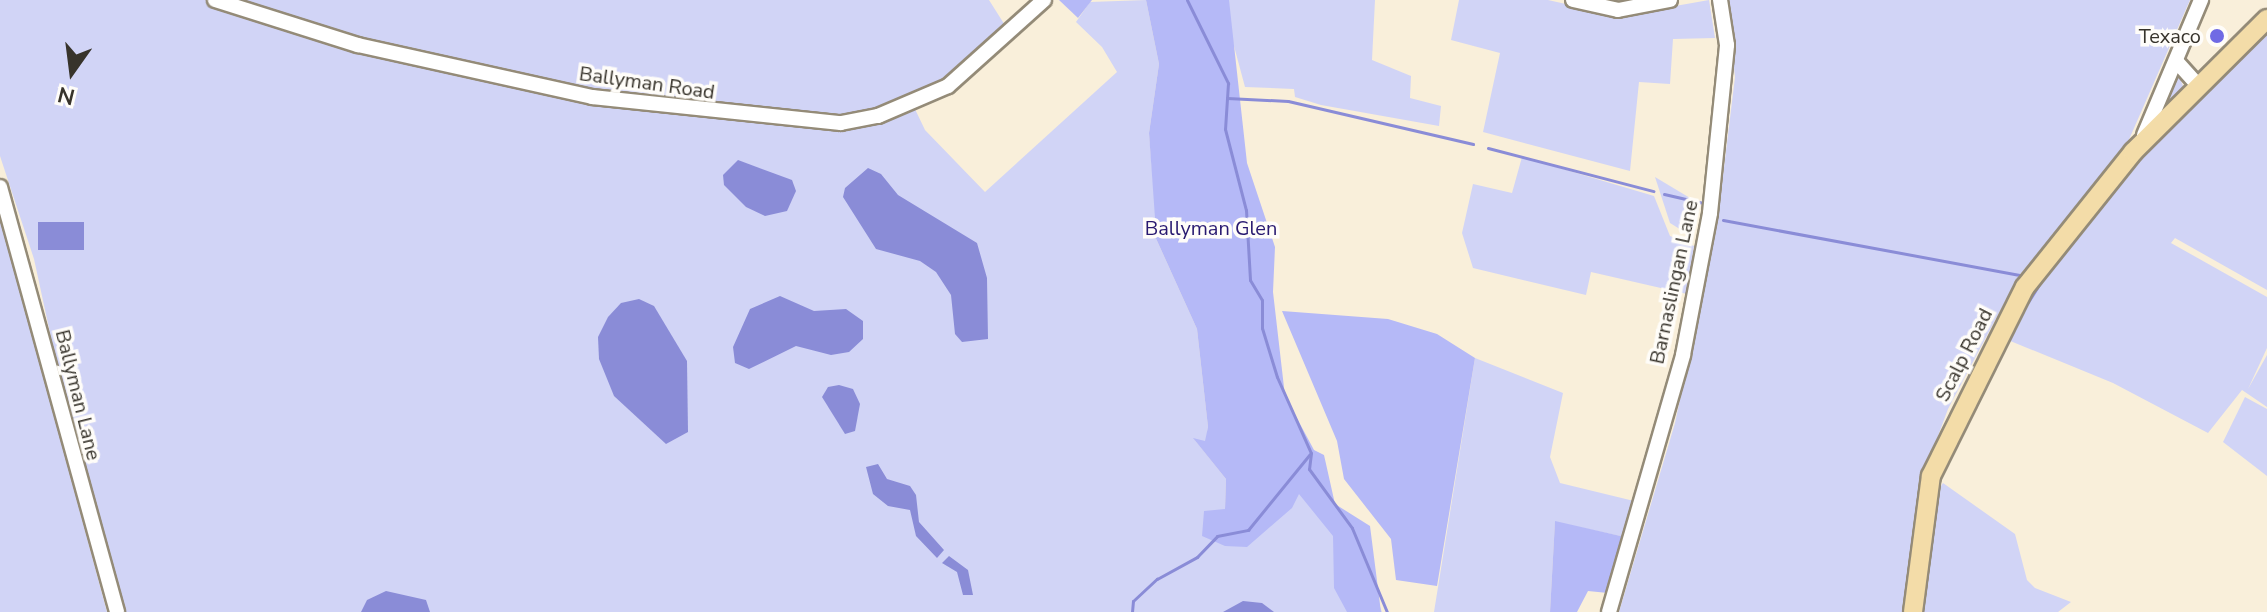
<!DOCTYPE html>
<html>
<head>
<meta charset="utf-8">
<style>
  body { margin:0 }
  #map { position:relative; width:2267px; height:612px; overflow:hidden; background:#f9efda; font-family:"Nunito Sans",sans-serif }
  div>[style] { position:absolute }
  .green>* { inset:0; background:#d1d4f6 }
  .forest>* { inset:0; background:#b5b9f7 }
  .water>* { inset:0; background:#8a8cd7; transform-origin:0 0 }
  .stream>* { height:3px; margin:-1.5px; padding:0 1.5px; transform-origin:1.5px; border-radius:1.5px; background:#8a8cd7 }
  .roads { filter:drop-shadow(2px 0 #948b78) drop-shadow(-2px 0 #948b78) drop-shadow(0 2px #948b78) drop-shadow(0 -2px #948b78) }
  .minor>* { height:14px; margin:-7px; padding:0 7px; transform-origin:7px; border-radius:7px; background:#fff }
  .major>* { height:18px; margin:-9px; padding:0 9px; transform-origin:9px; border-radius:9px; background:#f3dca8 }
  .dots>* { width:22px; height:22px; translate:-50% -50%; box-sizing:border-box; border:4px solid #fffdf9; border-radius:50% }
  span { translate:-50% -50%; white-space:nowrap; text-align:center; line-height:1.15; -webkit-text-stroke:7px #fffdf9; paint-order:stroke }
  .poi-label { font-size:20px; color:#37332b }
  .right { translate:-100% -50%; text-align:right }
  .street-label { font-size:20px; color:#37332b }
  .park-label { font-size:20px; color:#281970 }
  .north { position:absolute; left:32px; top:32px; width:80px; height:80px; -webkit-text-stroke:6px #fffdf9; paint-order:stroke; rotate:194deg; font-size:22px; font-weight:700; line-height:32px; text-align:center; color:#37332b }
  .north::after { content:''; display:block; margin:auto; width:28px; height:36px; background:#37332b; clip-path:polygon(50% 0,100% 100%,50% 72%,0 100%) }
</style>
</head>
<body>
<div id="map">
  <div class="green">
    <i style="clip-path:polygon(0 0,989px 0,1008px 30px,914px 107px,925px 130px,985px 192px,1117px 72px,1102px 47px,1076px 22px,1090px 2px,1146px 0,1159px 64px,1149px 133px,1156px 218px,1149px 223px,1197px 329px,1208px 427px,1206px 442px,1194px 439px,1226px 479px,1225px 509px,1202px 536px,1295px 482px,1366px 570px,1382px 612px,124px 612px,60px 379px,34px 259px,0 156px)"></i>
    <i style="clip-path:polygon(1228px 0,1375px 0,1372px 60px,1411px 76px,1410px 98px,1441px 106px,1439px 126px,1321px 105px,1295px 97px,1294px 89px,1245px 87px,1227px 20px)"></i>
    <i style="clip-path:polygon(1459px 0,1548px 0,1619px 16px,1709px 0,1715px 38px,1673px 39px,1670px 84px,1639px 82px,1630px 171px,1483px 132px,1500px 53px,1451px 40px)"></i>
    <i style="clip-path:polygon(1727px 0,2190px 0,2124px 151px,2018px 277px,1948px 409px,1925px 471px,1906px 612px,1619px 612px,1675px 423px,1717px 225px,1735px 77px)"></i>
    <i style="clip-path:polygon(2267px 33px,2267px 290px,2175px 238px,2171px 243px,2267px 297px,2267px 348px,2248px 389px,2267px 355px,2267px 407px,2242px 390px,2208px 433px,2113px 383px,2003px 338px,2025px 298px,2155px 136px)"></i>
    <i style="clip-path:polygon(2177px 71px,2185px 91px,2155px 119px)"></i>
    <i style="clip-path:polygon(1522px 157px,1654px 196px,1670px 236px,1694px 246px,1687px 294px,1591px 272px,1586px 295px,1473px 268px,1462px 233px,1473px 184px,1512px 193px)"></i>
    <i style="clip-path:polygon(1655px 177px,1700px 204px,1691px 236px,1670px 223px)"></i>
    <i style="clip-path:polygon(0 215px,107px 612px,0 612px)"></i>
    <i style="clip-path:polygon(1475px 358px,1563px 393px,1550px 457px,1560px 483px,1634px 501px,1625px 537px,1555px 522px,1550px 612px,1434px 612px)"></i>
    <i style="clip-path:polygon(2245px 397px,2267px 409px,2267px 476px,2223px 442px)"></i>
    <i style="clip-path:polygon(1943px 483px,2015px 534px,2027px 580px,2035px 588px,2071px 602px,2058px 612px,1924px 612px,1922px 580px,1932px 499px)"></i>
  </div>
  <div class="forest">
    <i style="clip-path:polygon(1059px 0,1092px 0,1078px 18px)"></i>
    <i style="clip-path:polygon(1146px 0,1229px 0,1247px 163px,1275px 247px,1273px 292px,1285px 396px,1314px 450px,1324px 455px,1335px 504px,1370px 526px,1381px 612px,1347px 612px,1334px 588px,1333px 536px,1299px 494px,1292px 508px,1247px 547px,1225px 546px,1202px 536px,1204px 511px,1225px 509px,1226px 479px,1193px 438px,1205px 441px,1208px 427px,1197px 329px,1149px 223px,1155px 218px,1149px 133px,1159px 64px)"></i>
    <i style="clip-path:polygon(1282px 311px,1388px 319px,1437px 334px,1475px 358px,1437px 586px,1396px 580px,1391px 539px,1344px 479px,1337px 441px)"></i>
    <i style="clip-path:polygon(1555px 521px,1625px 537px,1608px 593px,1588px 591px,1577px 612px,1550px 612px)"></i>
  </div>
  <div class="water">
    <i style="clip-path:polygon(738px 160px,792px 180px,796px 191px,787px 211px,765px 216px,746px 207px,724px 185px,723px 175px)"></i>
    <i style="clip-path:polygon(868px 168px,881px 174px,898px 195px,977px 243px,987px 278px,988px 339px,962px 342px,955px 334px,951px 295px,936px 272px,920px 261px,876px 249px,843px 197px,845px 188px)"></i>
    <i style="left:84px;top:222px;width:28px;height:46px;rotate:90deg"></i>
    <i style="clip-path:polygon(780px 296px,814px 311px,846px 309px,863px 321px,863px 339px,849px 352px,831px 355px,796px 346px,749px 369px,735px 363px,733px 347px,750px 309px)"></i>
    <i style="clip-path:polygon(639px 299px,654px 306px,687px 361px,688px 432px,666px 444px,614px 396px,599px 359px,598px 337px,608px 317px,621px 303px)"></i>
    <i style="clip-path:polygon(839px 385px,853px 389px,860px 404px,855px 431px,845px 434px,822px 397px,828px 387px)"></i>
    <i style="clip-path:polygon(878px 464px,887px 479px,910px 486px,916px 495px,919px 522px,944px 550px,937px 558px,916px 536px,910px 510px,888px 506px,873px 494px,866px 467px)"></i>
    <i style="clip-path:polygon(949px 556px,968px 570px,973px 595px,963px 595px,957px 572px,942px 563px)"></i>
    <i style="clip-path:polygon(386px 591px,426px 600px,430px 612px,361px 612px,367px 600px)"></i>
    <i style="clip-path:polygon(1243px 601px,1262px 603px,1274px 612px,1223px 612px)"></i>
  </div>
  <div class="stream">
    <i style="left:1187px;top:0;width:93px;rotate:63.7deg"></i>
    <i style="left:1228px;top:83px;width:46px;rotate:93.7deg"></i>
    <i style="left:1225px;top:129px;width:84px;rotate:75.5deg"></i>
    <i style="left:1246px;top:210px;width:70px;rotate:86.7deg"></i>
    <i style="left:1250px;top:280px;width:23px;rotate:59deg"></i>
    <i style="left:1262px;top:300px;width:28px;rotate:90deg"></i>
    <i style="left:1262px;top:328px;width:51px;rotate:73deg"></i>
    <i style="left:1277px;top:377px;width:83px;rotate:65.9deg"></i>
    <i style="left:1311px;top:453px;width:16px;rotate:97deg"></i>
    <i style="left:1309px;top:469px;width:73px;rotate:53.9deg"></i>
    <i style="left:1352px;top:528px;width:91px;rotate:67.4deg"></i>
    <i style="left:1227px;top:98px;width:61px;rotate:2.8deg"></i>
    <i style="left:1288px;top:101px;width:190px;rotate:13.1deg"></i>
    <i style="left:1488px;top:148px;width:171px;rotate:14.6deg"></i>
    <i style="left:1664px;top:194px;width:39px;rotate:13deg"></i>
    <i style="left:1723px;top:220px;width:307px;rotate:10.5deg"></i>
    <i style="left:2028px;top:302px;width:22px;rotate:-58deg"></i>
    <i style="left:1132px;top:612px;width:11px;rotate:-85deg"></i>
    <i style="left:1133px;top:601px;width:33px;rotate:-43deg"></i>
    <i style="left:1157px;top:579px;width:46px;rotate:-28.8deg"></i>
    <i style="left:1197px;top:557px;width:29px;rotate:-46deg"></i>
    <i style="left:1217px;top:536px;width:32px;rotate:-11deg"></i>
    <i style="left:1248px;top:530px;width:98px;rotate:-50.8deg"></i>
  </div>
  <div class="roads">
    <div class="minor">
      <i style="left:215px;top:0;width:150px;rotate:17.5deg"></i>
      <i style="left:358px;top:45px;width:240px;rotate:12.5deg"></i>
      <i style="left:592px;top:97px;width:250px;rotate:6deg"></i>
      <i style="left:841px;top:123px;width:38px;rotate:-11deg"></i>
      <i style="left:878px;top:116px;width:76px;rotate:-23.2deg"></i>
      <i style="left:948px;top:86px;width:129px;rotate:-41.9deg"></i>
      <i style="left:1573px;top:0;width:46px;rotate:12.5deg"></i>
      <i style="left:1618px;top:10px;width:53px;rotate:-10.9deg"></i>
      <i style="left:2177px;top:62px;width:31px;rotate:48deg"></i>
      <i style="left:2144px;top:135px;width:147px;rotate:-67.1deg"></i>
      <i style="left:0;top:187px;width:441px;rotate:74.6deg"></i>
      <i style="left:1609px;top:612px;width:267px;rotate:-73.9deg"></i>
      <i style="left:1683px;top:355px;width:145px;rotate:-79.2deg"></i>
      <i style="left:1710px;top:213px;width:169px;rotate:-84.2deg"></i>
      <i style="left:1727px;top:45px;width:46px;rotate:-98.8deg"></i>
    </div>
    <div class="major">
      <i style="left:1913px;top:612px;width:137px;rotate:-82.5deg"></i>
      <i style="left:1931px;top:476px;width:211px;rotate:-63.6deg"></i>
      <i style="left:2025px;top:287px;width:173px;rotate:-51.3deg"></i>
      <i style="left:2133px;top:152px;width:189px;rotate:-44.8deg"></i>
    </div>
  </div>
  <div class="dots">
    <i style="left:2217px;top:36px;background:#706ae4"></i>
  </div>
  <div class="poi-label">
    <span class="right" style="left:2201px;top:36px">Texaco</span>
  </div>
  <div class="street-label">
    <span style="left:647px;top:83px;rotate:8deg">Ballyman Road</span>
    <span style="left:1674px;top:282px;rotate:-78deg">Barnaslingan Lane</span>
    <span style="left:1964px;top:355px;rotate:-63deg">Scalp Road</span>
    <span style="left:78px;top:395px;rotate:76deg">Ballyman Lane</span>
  </div>
  <div class="park-label">
    <span style="left:1211px;top:228px">Ballyman Glen</span>
  </div>
  <div class="north">N</div>
</div>
</body>
</html>
